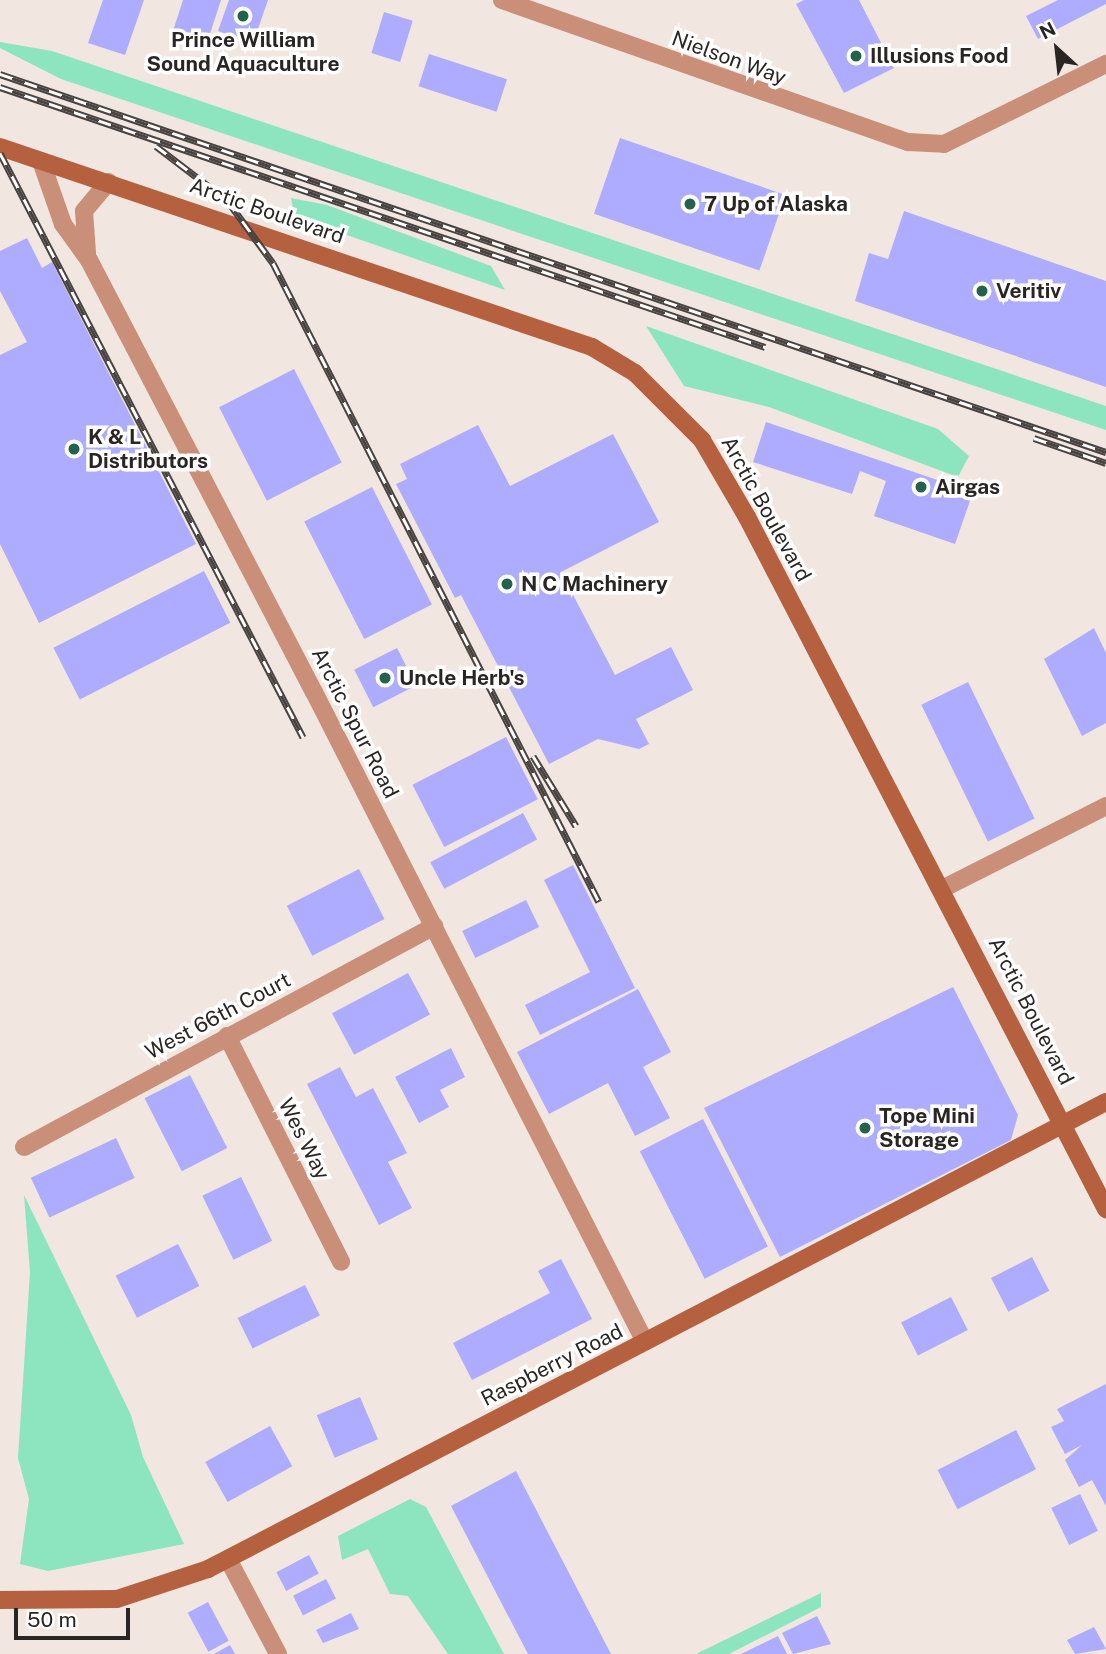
<!DOCTYPE html>
<html>
<head>
<meta charset="utf-8">
<style>
  body { margin:0 }
  #map { position:relative; width:1106px; height:1654px; overflow:hidden; background:#f2e6e0; font-family:"Public Sans",sans-serif }
  div>[style] { position:absolute }
  .green>* { inset:0; background:#8ce5be }
  .building>* { inset:0; background:#adacfe; transform-origin:0 0 }
  .minor>* { height:18px; margin:-9px; padding:0 9px; transform-origin:9px; border-radius:9px; background:#ca8f78 }
  .secondary>* { height:18px; margin:-9px; padding:0 9px; transform-origin:9px; border-radius:9px; background:#b5613f }
  .rail>* { height:7px; margin-top:-3.5px; transform-origin:0; background:repeating-linear-gradient(90deg,#fff 0 13px,#484340 0 26px); box-sizing:border-box; border-block:2px solid #484340 }
  .dots>* { width:19px; height:19px; translate:-50% -50%; box-sizing:border-box; border:4px solid #fff; border-radius:50% }
  span { translate:-50% -50%; white-space:nowrap; text-align:center; line-height:1.15; -webkit-text-stroke:7px #fff; paint-order:stroke }
  .poi-label { font-size:21px; color:#292522; font-weight:700 }
  .left { translate:0 -50%; text-align:left }
  .street-label { font-size:21px; color:#292522 }
  .north { position:absolute; left:1022px; top:14px; width:70px; height:70px; -webkit-text-stroke:5px #fff; paint-order:stroke; rotate:333deg; font-size:19px; font-weight:700; line-height:28px; text-align:center; color:#292522 }
  .north::after { content:''; display:block; margin:auto; width:24px; height:32px; background:#292522; clip-path:polygon(50% 0,100% 100%,50% 72%,0 100%) }
  .scale { position:absolute; left:14px; top:1608px; width:116px; height:32px; box-sizing:border-box; border:4px solid #292522; border-top:0; padding-left:9px; font-size:21px; line-height:24px; white-space:nowrap; color:#292522; -webkit-text-stroke:5px #fff; paint-order:stroke }
</style>
</head>
<body>
<div id="map">
  <div class="green">
    <i style="clip-path:polygon(0 42px,52px 51px,1106px 406px,1106px 430px,61px 79px,0 48px)"></i>
    <i style="clip-path:polygon(291px 198px,327px 205px,491px 266px,505px 290px,295px 217px)"></i>
    <i style="clip-path:polygon(646px 326px,938px 429px,969px 456px,958px 477px,769px 407px,684px 386px)"></i>
    <i style="clip-path:polygon(24px 1195px,131px 1415px,143px 1457px,184px 1544px,48px 1571px,20px 1564px,29px 1499px,18px 1458px,30px 1272px)"></i>
    <i style="clip-path:polygon(410px 1499px,426px 1507px,504px 1654px,448px 1654px,408px 1596px,390px 1594px,368px 1549px,342px 1560px,338px 1536px)"></i>
    <i style="clip-path:polygon(821px 1593px,821px 1607px,729px 1654px,696px 1654px)"></i>
  </div>
  <div class="building">
    <i style="clip-path:polygon(103px 0,144px 0,125px 55px,88px 43px)"></i>
    <i style="clip-path:polygon(183px 0,221px 0,207px 43px,173px 31px)"></i>
    <i style="clip-path:polygon(229px 0,268px 0,253px 43px,218px 31px)"></i>
    <i style="clip-path:polygon(804px 0,859px 0,894px 68px,844px 93px,796px 4px)"></i>
    <i style="clip-path:polygon(1058px 0,1106px 0,1106px 4px,1038px 39px,1026px 16px)"></i>
    <i style="left:384px;top:12px;width:30px;height:43px;rotate:17deg"></i>
    <i style="left:429px;top:54px;width:82px;height:34px;rotate:18deg"></i>
    <i style="left:620px;top:138px;width:175px;height:80px;rotate:19deg"></i>
    <i style="clip-path:polygon(904px 211px,1106px 281px,1106px 387px,855px 301px,869px 253px,888px 259px)"></i>
    <i style="clip-path:polygon(27px 238px,42px 268px,52px 262px,196px 544px,39px 623px,0 544px,0 355px,27px 342px,0 291px,0 251px)"></i>
    <i style="left:294px;top:369px;width:105px;height:84px;rotate:63deg"></i>
    <i style="clip-path:polygon(766px 422px,973px 492px,955px 544px,874px 516px,886px 481px,860px 471px,852px 494px,753px 462px)"></i>
    <i style="clip-path:polygon(478px 425px,510px 486px,613px 434px,659px 522px,561px 572px,615px 675px,671px 647px,693px 690px,636px 719px,649px 744px,639px 749px,598px 739px,549px 764px,461px 595px,455px 598px,396px 484px,407px 479px,400px 464px)"></i>
    <i style="left:372px;top:487px;width:132px;height:76px;rotate:63deg"></i>
    <i style="left:204px;top:571px;width:58px;height:169px;rotate:63deg"></i>
    <i style="clip-path:polygon(1094px 628px,1106px 653px,1106px 723px,1082px 736px,1044px 659px)"></i>
    <i style="left:397px;top:648px;width:42px;height:48px;rotate:63deg"></i>
    <i style="left:968px;top:682px;width:152px;height:52px;rotate:64deg"></i>
    <i style="left:506px;top:737px;width:70px;height:105px;rotate:63deg"></i>
    <i style="left:523px;top:813px;width:30px;height:105px;rotate:62deg"></i>
    <i style="clip-path:polygon(573px 865px,635px 988px,540px 1035px,525px 1005px,590px 972px,544px 880px)"></i>
    <i style="left:359px;top:869px;width:56px;height:81px;rotate:63deg"></i>
    <i style="left:526px;top:900px;width:30px;height:71px;rotate:64deg"></i>
    <i style="left:408px;top:973px;width:47px;height:86px;rotate:62deg"></i>
    <i style="clip-path:polygon(953px 987px,1018px 1115px,1011px 1140px,780px 1257px,704px 1108px)"></i>
    <i style="clip-path:polygon(638px 989px,671px 1052px,643px 1067px,670px 1118px,635px 1136px,608px 1083px,549px 1114px,517px 1052px)"></i>
    <i style="clip-path:polygon(451px 1048px,465px 1077px,440px 1090px,449px 1107px,419px 1123px,395px 1077px)"></i>
    <i style="clip-path:polygon(340px 1067px,356px 1097px,373px 1088px,407px 1153px,388px 1162px,412px 1208px,379px 1225px,307px 1084px)"></i>
    <i style="left:190px;top:1075px;width:82px;height:51px;rotate:63deg"></i>
    <i style="left:703px;top:1119px;width:143px;height:71px;rotate:63deg"></i>
    <i style="left:116px;top:1138px;width:44px;height:94px;rotate:65deg"></i>
    <i style="left:241px;top:1177px;width:71px;height:43px;rotate:64deg"></i>
    <i style="left:178px;top:1244px;width:47px;height:70px;rotate:63deg"></i>
    <i style="left:1032px;top:1257px;width:38px;height:46px;rotate:63deg"></i>
    <i style="clip-path:polygon(561px 1259px,592px 1319px,472px 1380px,453px 1343px,550px 1293px,538px 1271px)"></i>
    <i style="left:305px;top:1285px;width:34px;height:75px;rotate:64deg"></i>
    <i style="left:951px;top:1297px;width:37px;height:56px;rotate:63deg"></i>
    <i style="clip-path:polygon(1106px 1384px,1106px 1506px,1092px 1480px,1079px 1487px,1065px 1460px,1082px 1445px,1065px 1454px,1051px 1427px,1064px 1421px,1057px 1409px)"></i>
    <i style="left:360px;top:1397px;width:46px;height:47px;rotate:67deg"></i>
    <i style="left:270px;top:1426px;width:46px;height:74px;rotate:61deg"></i>
    <i style="left:1016px;top:1430px;width:44px;height:88px;rotate:63deg"></i>
    <i style="clip-path:polygon(516px 1471px,611px 1654px,528px 1654px,451px 1506px)"></i>
    <i style="left:1080px;top:1494px;width:41px;height:32px;rotate:64deg"></i>
    <i style="left:309px;top:1555px;width:21px;height:37px;rotate:62deg"></i>
    <i style="left:326px;top:1579px;width:22px;height:37px;rotate:63deg"></i>
    <i style="left:208px;top:1602px;width:44px;height:23px;rotate:62deg"></i>
    <i style="clip-path:polygon(351px 1613px,359px 1629px,323px 1643px,316px 1630px)"></i>
    <i style="clip-path:polygon(817px 1616px,831px 1644px,793px 1654px,782px 1633px)"></i>
    <i style="clip-path:polygon(1094px 1627px,1106px 1649px,1075px 1654px,1067px 1640px)"></i>
    <i style="clip-path:polygon(778px 1636px,787px 1654px,741px 1654px)"></i>
    <i style="clip-path:polygon(230px 1645px,235px 1654px,214px 1654px)"></i>
  </div>
  <div class="minor">
    <i style="left:502px;top:0;width:430px;rotate:19.3deg"></i>
    <i style="left:908px;top:142px;width:36px;rotate:3deg"></i>
    <i style="left:944px;top:144px;width:181px;rotate:-26.3deg"></i>
    <i style="left:41px;top:161px;width:67px;rotate:70.8deg"></i>
    <i style="left:63px;top:224px;width:44px;rotate:54.2deg"></i>
    <i style="left:89px;top:260px;width:487px;rotate:62.5deg"></i>
    <i style="left:314px;top:692px;width:729px;rotate:63.01deg"></i>
    <i style="left:87px;top:253px;width:42px;rotate:-94.1deg"></i>
    <i style="left:84px;top:211px;width:38px;rotate:-50deg"></i>
    <i style="left:942px;top:889px;width:184px;rotate:-26.8deg"></i>
    <i style="left:227px;top:1036px;width:253px;rotate:63.2deg"></i>
    <i style="left:24px;top:1147px;width:466px;rotate:-28.3deg"></i>
    <i style="left:228px;top:1559px;width:107px;rotate:62.2deg"></i>
  </div>
  <div class="secondary">
    <i style="left:0;top:147px;width:625px;rotate:18.67deg"></i>
    <i style="left:592px;top:347px;width:50px;rotate:31.2deg"></i>
    <i style="left:635px;top:373px;width:95px;rotate:45deg"></i>
    <i style="left:702px;top:440px;width:89px;rotate:59.7deg"></i>
    <i style="left:747px;top:517px;width:780px;rotate:62.58deg"></i>
    <i style="left:0;top:1600px;width:117px;rotate:-0.5deg"></i>
    <i style="left:117px;top:1599px;width:96px;rotate:-18.2deg"></i>
    <i style="left:208px;top:1569px;width:1012px;rotate:-27.48deg"></i>
  </div>
  <div class="rail">
    <i style="left:0;top:74px;width:1169px;rotate:18.87deg"></i>
    <i style="left:0;top:87px;width:808px;rotate:18.77deg"></i>
    <i style="left:156px;top:146px;width:89px;rotate:37.3deg"></i>
    <i style="left:227px;top:200px;width:78px;rotate:53.9deg"></i>
    <i style="left:273px;top:263px;width:717px;rotate:62.97deg"></i>
    <i style="left:0;top:153px;width:658px;rotate:62.58deg"></i>
    <i style="left:1034px;top:438px;width:76px;rotate:19.1deg"></i>
    <i style="left:533px;top:756px;width:82px;rotate:58.4deg"></i>
  </div>
  <div class="dots">
    <i style="left:243px;top:16px;background:#25624e"></i>
    <i style="left:856px;top:56px;background:#25624e"></i>
    <i style="left:690px;top:204px;background:#25624e"></i>
    <i style="left:982px;top:291px;background:#25624e"></i>
    <i style="left:74px;top:449px;background:#25624e"></i>
    <i style="left:921px;top:487px;background:#25624e"></i>
    <i style="left:507px;top:584px;background:#25624e"></i>
    <i style="left:385px;top:678px;background:#25624e"></i>
    <i style="left:865px;top:1128px;background:#25624e"></i>
  </div>
  <div class="poi-label">
    <span style="left:243px;top:52px">Prince William<br>Sound Aquaculture</span>
    <span class="left" style="left:870px;top:56px">Illusions Food</span>
    <span class="left" style="left:704px;top:204px">7 Up of Alaska</span>
    <span class="left" style="left:996px;top:291px">Veritiv</span>
    <span class="left" style="left:88px;top:449px">K &amp; L<br>Distributors</span>
    <span class="left" style="left:935px;top:487px">Airgas</span>
    <span class="left" style="left:521px;top:584px">N C Machinery</span>
    <span class="left" style="left:399px;top:678px">Uncle Herb's</span>
    <span class="left" style="left:879px;top:1128px">Tope Mini<br>Storage</span>
  </div>
  <div class="street-label">
    <span style="left:729px;top:58px;rotate:20deg">Nielson Way</span>
    <span style="left:267px;top:211px;rotate:19deg">Arctic Boulevard</span>
    <span style="left:766px;top:509px;rotate:61deg">Arctic Boulevard</span>
    <span style="left:355px;top:723px;rotate:63deg">Arctic Spur Road</span>
    <span style="left:1031px;top:1011px;rotate:63deg">Arctic Boulevard</span>
    <span style="left:218px;top:1016px;rotate:-28deg">West 66th Court</span>
    <span style="left:304px;top:1139px;rotate:63deg">Wes Way</span>
    <span style="left:552px;top:1365px;rotate:-27deg">Raspberry Road</span>
  </div>
  <div class="north">N</div>
  <div class="scale">50 m</div>
</div>
</body>
</html>
